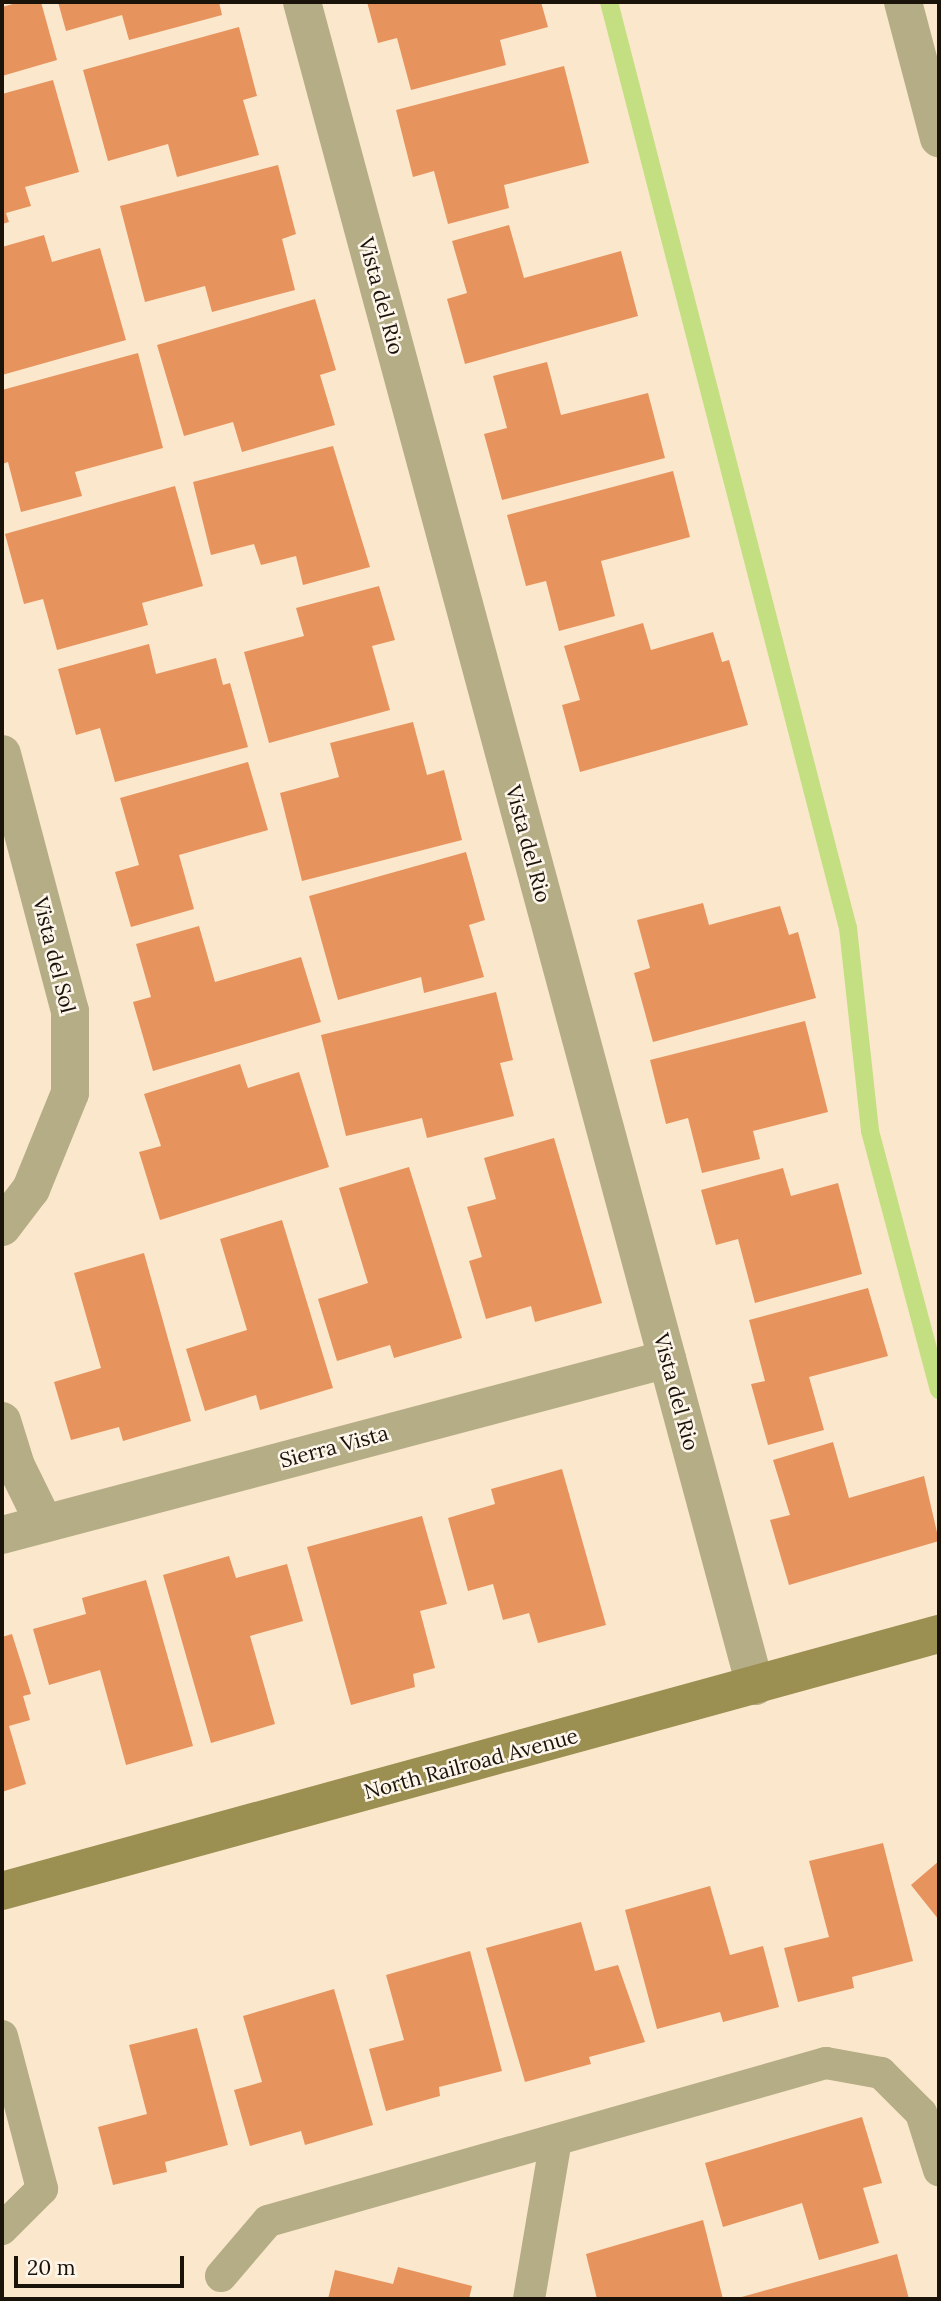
<!DOCTYPE html>
<html>
<head>
<meta charset="utf-8">
<style>
  body { margin:0 }
  #map { position:relative; width:941px; height:2301px; overflow:hidden; background:#fbe7cb; font-family:Lora,serif }
  div>[style] { position:absolute }
  .stream>* { height:18px; margin:-9px; padding:0 9px; transform-origin:9px; border-radius:9px; background:#c4df81 }
  .building>* { inset:0; background:#e7935d }
  .lane>* { height:32px; margin:-16px; padding:0 16px; transform-origin:16px; border-radius:16px; background:#b5ad85 }
  .street>* { height:38px; margin:-19px; padding:0 19px; transform-origin:19px; border-radius:19px; background:#b5ad85 }
  .secondary>* { height:38px; margin:-19px; padding:0 19px; transform-origin:19px; border-radius:19px; background:#9b8f51 }
  span { translate:-50% -50%; white-space:nowrap; text-align:center; line-height:1.15; -webkit-text-stroke:5px #fef6eb; paint-order:stroke }
  .street-label { font-size:21px; color:#1a130a }
  .frame { position:absolute; inset:0; border:4px solid #1a130a; pointer-events:none }
  .scale { position:absolute; left:14px; top:2256px; width:170px; height:32px; box-sizing:border-box; border:4px solid #1a130a; border-top:0; padding-left:9px; font-size:21px; line-height:24px; white-space:nowrap; color:#1a130a; -webkit-text-stroke:5px #fef6eb; paint-order:stroke }
</style>
</head>
<body>
<div id="map">
  <div class="stream">
    <i style="left:609px;top:2px;width:956px;rotate:75.53deg"></i>
    <i style="left:848px;top:928px;width:204px;rotate:83.8deg"></i>
    <i style="left:870px;top:1131px;width:268px;rotate:75.1deg"></i>
  </div>
  <div class="building">
    <i style="clip-path:polygon(20px 2px,41px 2px,57px 60px,2px 76px,2px 7px)"></i>
    <i style="clip-path:polygon(58px 2px,219px 2px,222px 15px,129px 40px,122px 15px,66px 31px)"></i>
    <i style="clip-path:polygon(367px 2px,541px 2px,548px 27px,500px 40px,506px 65px,411px 90px,397px 38px,378px 43px)"></i>
    <i style="clip-path:polygon(239px 27px,257px 96px,243px 100px,259px 155px,177px 177px,168px 144px,108px 161px,83px 70px)"></i>
    <i style="clip-path:polygon(564px 66px,589px 163px,504px 185px,509px 208px,448px 224px,434px 171px,413px 177px,396px 110px)"></i>
    <i style="clip-path:polygon(53px 80px,79px 172px,25px 187px,31px 206px,6px 213px,9px 222px,2px 224px,2px 94px)"></i>
    <i style="clip-path:polygon(278px 165px,296px 234px,282px 239px,295px 290px,212px 312px,205px 286px,145px 302px,120px 206px)"></i>
    <i style="clip-path:polygon(509px 225px,524px 278px,621px 251px,638px 316px,465px 364px,447px 299px,467px 293px,452px 241px)"></i>
    <i style="clip-path:polygon(44px 235px,52px 262px,100px 248px,126px 340px,2px 375px,2px 247px)"></i>
    <i style="clip-path:polygon(315px 299px,336px 370px,320px 375px,335px 425px,242px 452px,233px 422px,184px 436px,157px 345px)"></i>
    <i style="clip-path:polygon(138px 353px,163px 448px,75px 472px,82px 496px,21px 512px,8px 462px,2px 464px,2px 390px)"></i>
    <i style="clip-path:polygon(547px 362px,561px 415px,648px 393px,665px 458px,502px 500px,484px 434px,507px 428px,493px 376px)"></i>
    <i style="clip-path:polygon(333px 446px,370px 567px,303px 585px,296px 556px,261px 565px,254px 544px,211px 555px,193px 482px)"></i>
    <i style="clip-path:polygon(673px 471px,690px 537px,601px 561px,615px 616px,559px 631px,546px 581px,526px 586px,507px 515px)"></i>
    <i style="clip-path:polygon(175px 486px,203px 586px,142px 603px,148px 625px,57px 650px,43px 599px,24px 604px,5px 534px)"></i>
    <i style="clip-path:polygon(379px 586px,395px 640px,372px 646px,390px 710px,269px 743px,244px 652px,304px 636px,296px 608px)"></i>
    <i style="clip-path:polygon(643px 623px,651px 650px,713px 632px,722px 662px,729px 660px,748px 725px,580px 772px,562px 705px,580px 700px,564px 646px)"></i>
    <i style="clip-path:polygon(149px 644px,156px 674px,216px 658px,223px 685px,230px 683px,248px 747px,115px 782px,100px 728px,76px 735px,58px 669px)"></i>
    <i style="clip-path:polygon(413px 722px,427px 775px,444px 770px,462px 840px,302px 881px,280px 793px,339px 777px,330px 743px)"></i>
    <i style="clip-path:polygon(248px 762px,268px 830px,179px 855px,194px 909px,131px 927px,115px 872px,139px 865px,120px 798px)"></i>
    <i style="clip-path:polygon(466px 852px,485px 920px,469px 925px,484px 977px,424px 993px,421px 977px,338px 1000px,309px 896px)"></i>
    <i style="clip-path:polygon(703px 903px,709px 925px,780px 906px,789px 935px,798px 932px,816px 998px,653px 1042px,634px 973px,650px 968px,637px 920px)"></i>
    <i style="clip-path:polygon(199px 926px,215px 982px,301px 957px,321px 1022px,153px 1071px,133px 1002px,151px 997px,136px 944px)"></i>
    <i style="clip-path:polygon(496px 992px,513px 1060px,500px 1063px,514px 1116px,427px 1138px,422px 1118px,346px 1136px,321px 1035px)"></i>
    <i style="clip-path:polygon(805px 1021px,828px 1112px,753px 1131px,760px 1159px,702px 1173px,688px 1118px,666px 1124px,650px 1060px)"></i>
    <i style="clip-path:polygon(240px 1064px,248px 1088px,299px 1072px,329px 1167px,160px 1220px,139px 1152px,161px 1146px,144px 1094px)"></i>
    <i style="clip-path:polygon(554px 1138px,602px 1303px,535px 1322px,531px 1306px,486px 1319px,469px 1261px,482px 1257px,467px 1207px,496px 1199px,484px 1158px)"></i>
    <i style="clip-path:polygon(409px 1167px,462px 1338px,394px 1358px,390px 1345px,337px 1361px,318px 1299px,368px 1283px,339px 1188px)"></i>
    <i style="clip-path:polygon(783px 1168px,791px 1196px,838px 1183px,862px 1274px,755px 1303px,738px 1239px,716px 1245px,701px 1190px)"></i>
    <i style="clip-path:polygon(282px 1220px,333px 1388px,260px 1410px,256px 1395px,205px 1411px,186px 1349px,247px 1330px,220px 1239px)"></i>
    <i style="clip-path:polygon(144px 1253px,191px 1421px,123px 1441px,119px 1427px,71px 1440px,54px 1382px,101px 1368px,74px 1273px)"></i>
    <i style="clip-path:polygon(868px 1288px,888px 1356px,809px 1377px,824px 1430px,768px 1445px,751px 1384px,765px 1381px,749px 1320px)"></i>
    <i style="clip-path:polygon(833px 1442px,849px 1498px,924px 1476px,939px 1541px,789px 1585px,770px 1520px,790px 1515px,773px 1460px)"></i>
    <i style="clip-path:polygon(562px 1469px,606px 1625px,538px 1643px,529px 1613px,503px 1620px,493px 1584px,468px 1591px,448px 1518px,495px 1504px,491px 1489px)"></i>
    <i style="clip-path:polygon(422px 1516px,447px 1604px,420px 1611px,435px 1668px,413px 1674px,415px 1687px,351px 1705px,307px 1547px)"></i>
    <i style="clip-path:polygon(229px 1556px,236px 1578px,287px 1564px,303px 1621px,250px 1636px,275px 1724px,211px 1743px,163px 1575px)"></i>
    <i style="clip-path:polygon(146px 1580px,193px 1746px,126px 1765px,100px 1670px,49px 1685px,33px 1629px,86px 1614px,82px 1598px)"></i>
    <i style="clip-path:polygon(12px 1634px,31px 1694px,23px 1696px,30px 1720px,9px 1726px,26px 1784px,2px 1792px,2px 1637px)"></i>
    <i style="clip-path:polygon(883px 1843px,913px 1961px,852px 1977px,854px 1988px,798px 2002px,784px 1948px,829px 1937px,809px 1861px)"></i>
    <i style="clip-path:polygon(939px 1861px,939px 1920px,911px 1885px)"></i>
    <i style="clip-path:polygon(710px 1886px,730px 1955px,763px 1946px,779px 2007px,723px 2022px,720px 2012px,657px 2029px,625px 1910px)"></i>
    <i style="clip-path:polygon(581px 1922px,595px 1971px,618px 1965px,645px 2042px,589px 2057px,591px 2064px,525px 2082px,486px 1948px)"></i>
    <i style="clip-path:polygon(470px 1951px,502px 2071px,439px 2087px,440px 2096px,386px 2111px,369px 2049px,404px 2040px,386px 1975px)"></i>
    <i style="clip-path:polygon(334px 1989px,373px 2125px,305px 2145px,301px 2131px,250px 2146px,234px 2090px,262px 2082px,243px 2016px)"></i>
    <i style="clip-path:polygon(197px 2028px,228px 2145px,165px 2162px,167px 2172px,113px 2185px,98px 2127px,147px 2114px,129px 2045px)"></i>
    <i style="clip-path:polygon(862px 2117px,882px 2183px,863px 2188px,879px 2243px,819px 2260px,802px 2203px,723px 2227px,705px 2163px)"></i>
    <i style="clip-path:polygon(703px 2220px,723px 2299px,597px 2299px,586px 2254px)"></i>
    <i style="clip-path:polygon(897px 2254px,909px 2299px,738px 2299px,738px 2298px)"></i>
    <i style="clip-path:polygon(398px 2267px,472px 2286px,469px 2299px,328px 2299px,335px 2270px,393px 2284px)"></i>
  </div>
  <div class="lane">
    <i style="left:2px;top:2036px;width:158px;rotate:75.3deg"></i>
    <i style="left:42px;top:2189px;width:57px;rotate:135deg"></i>
    <i style="left:221px;top:2276px;width:72px;rotate:-49.5deg"></i>
    <i style="left:268px;top:2221px;width:580px;rotate:-15.81deg"></i>
    <i style="left:826px;top:2063px;width:56px;rotate:10.3deg"></i>
    <i style="left:881px;top:2073px;width:57px;rotate:45deg"></i>
    <i style="left:921px;top:2113px;width:60px;rotate:72.5deg"></i>
    <i style="left:529px;top:2299px;width:161px;rotate:-80.4deg"></i>
  </div>
  <div class="street">
    <i style="left:302px;top:2px;width:1744px;rotate:74.94deg"></i>
    <i style="left:903px;top:2px;width:141px;rotate:75.2deg"></i>
    <i style="left:2px;top:754px;width:266px;rotate:75.2deg"></i>
    <i style="left:70px;top:1011px;width:82px;rotate:90deg"></i>
    <i style="left:70px;top:1093px;width:104px;rotate:112.1deg"></i>
    <i style="left:31px;top:1189px;width:48px;rotate:127.3deg"></i>
    <i style="left:2px;top:1421px;width:47px;rotate:72.7deg"></i>
    <i style="left:16px;top:1466px;width:64px;rotate:63.8deg"></i>
    <i style="left:2px;top:1535px;width:688px;rotate:-14.82deg"></i>
  </div>
  <div class="secondary">
    <i style="left:2px;top:1891px;width:972px;rotate:-15.34deg"></i>
  </div>
  <div class="street-label">
    <span style="left:381px;top:296px;rotate:75deg">Vista del Rio</span>
    <span style="left:528px;top:844px;rotate:75deg">Vista del Rio</span>
    <span style="left:54px;top:955px;rotate:76deg">Vista del Sol</span>
    <span style="left:676px;top:1392px;rotate:75deg">Vista del Rio</span>
    <span style="left:334px;top:1447px;rotate:-15deg">Sierra Vista</span>
    <span style="left:471px;top:1764px;rotate:-15deg">North Railroad Avenue</span>
  </div>
  <div class="frame"></div>
  <div class="scale">20 m</div>
</div>
</body>
</html>
